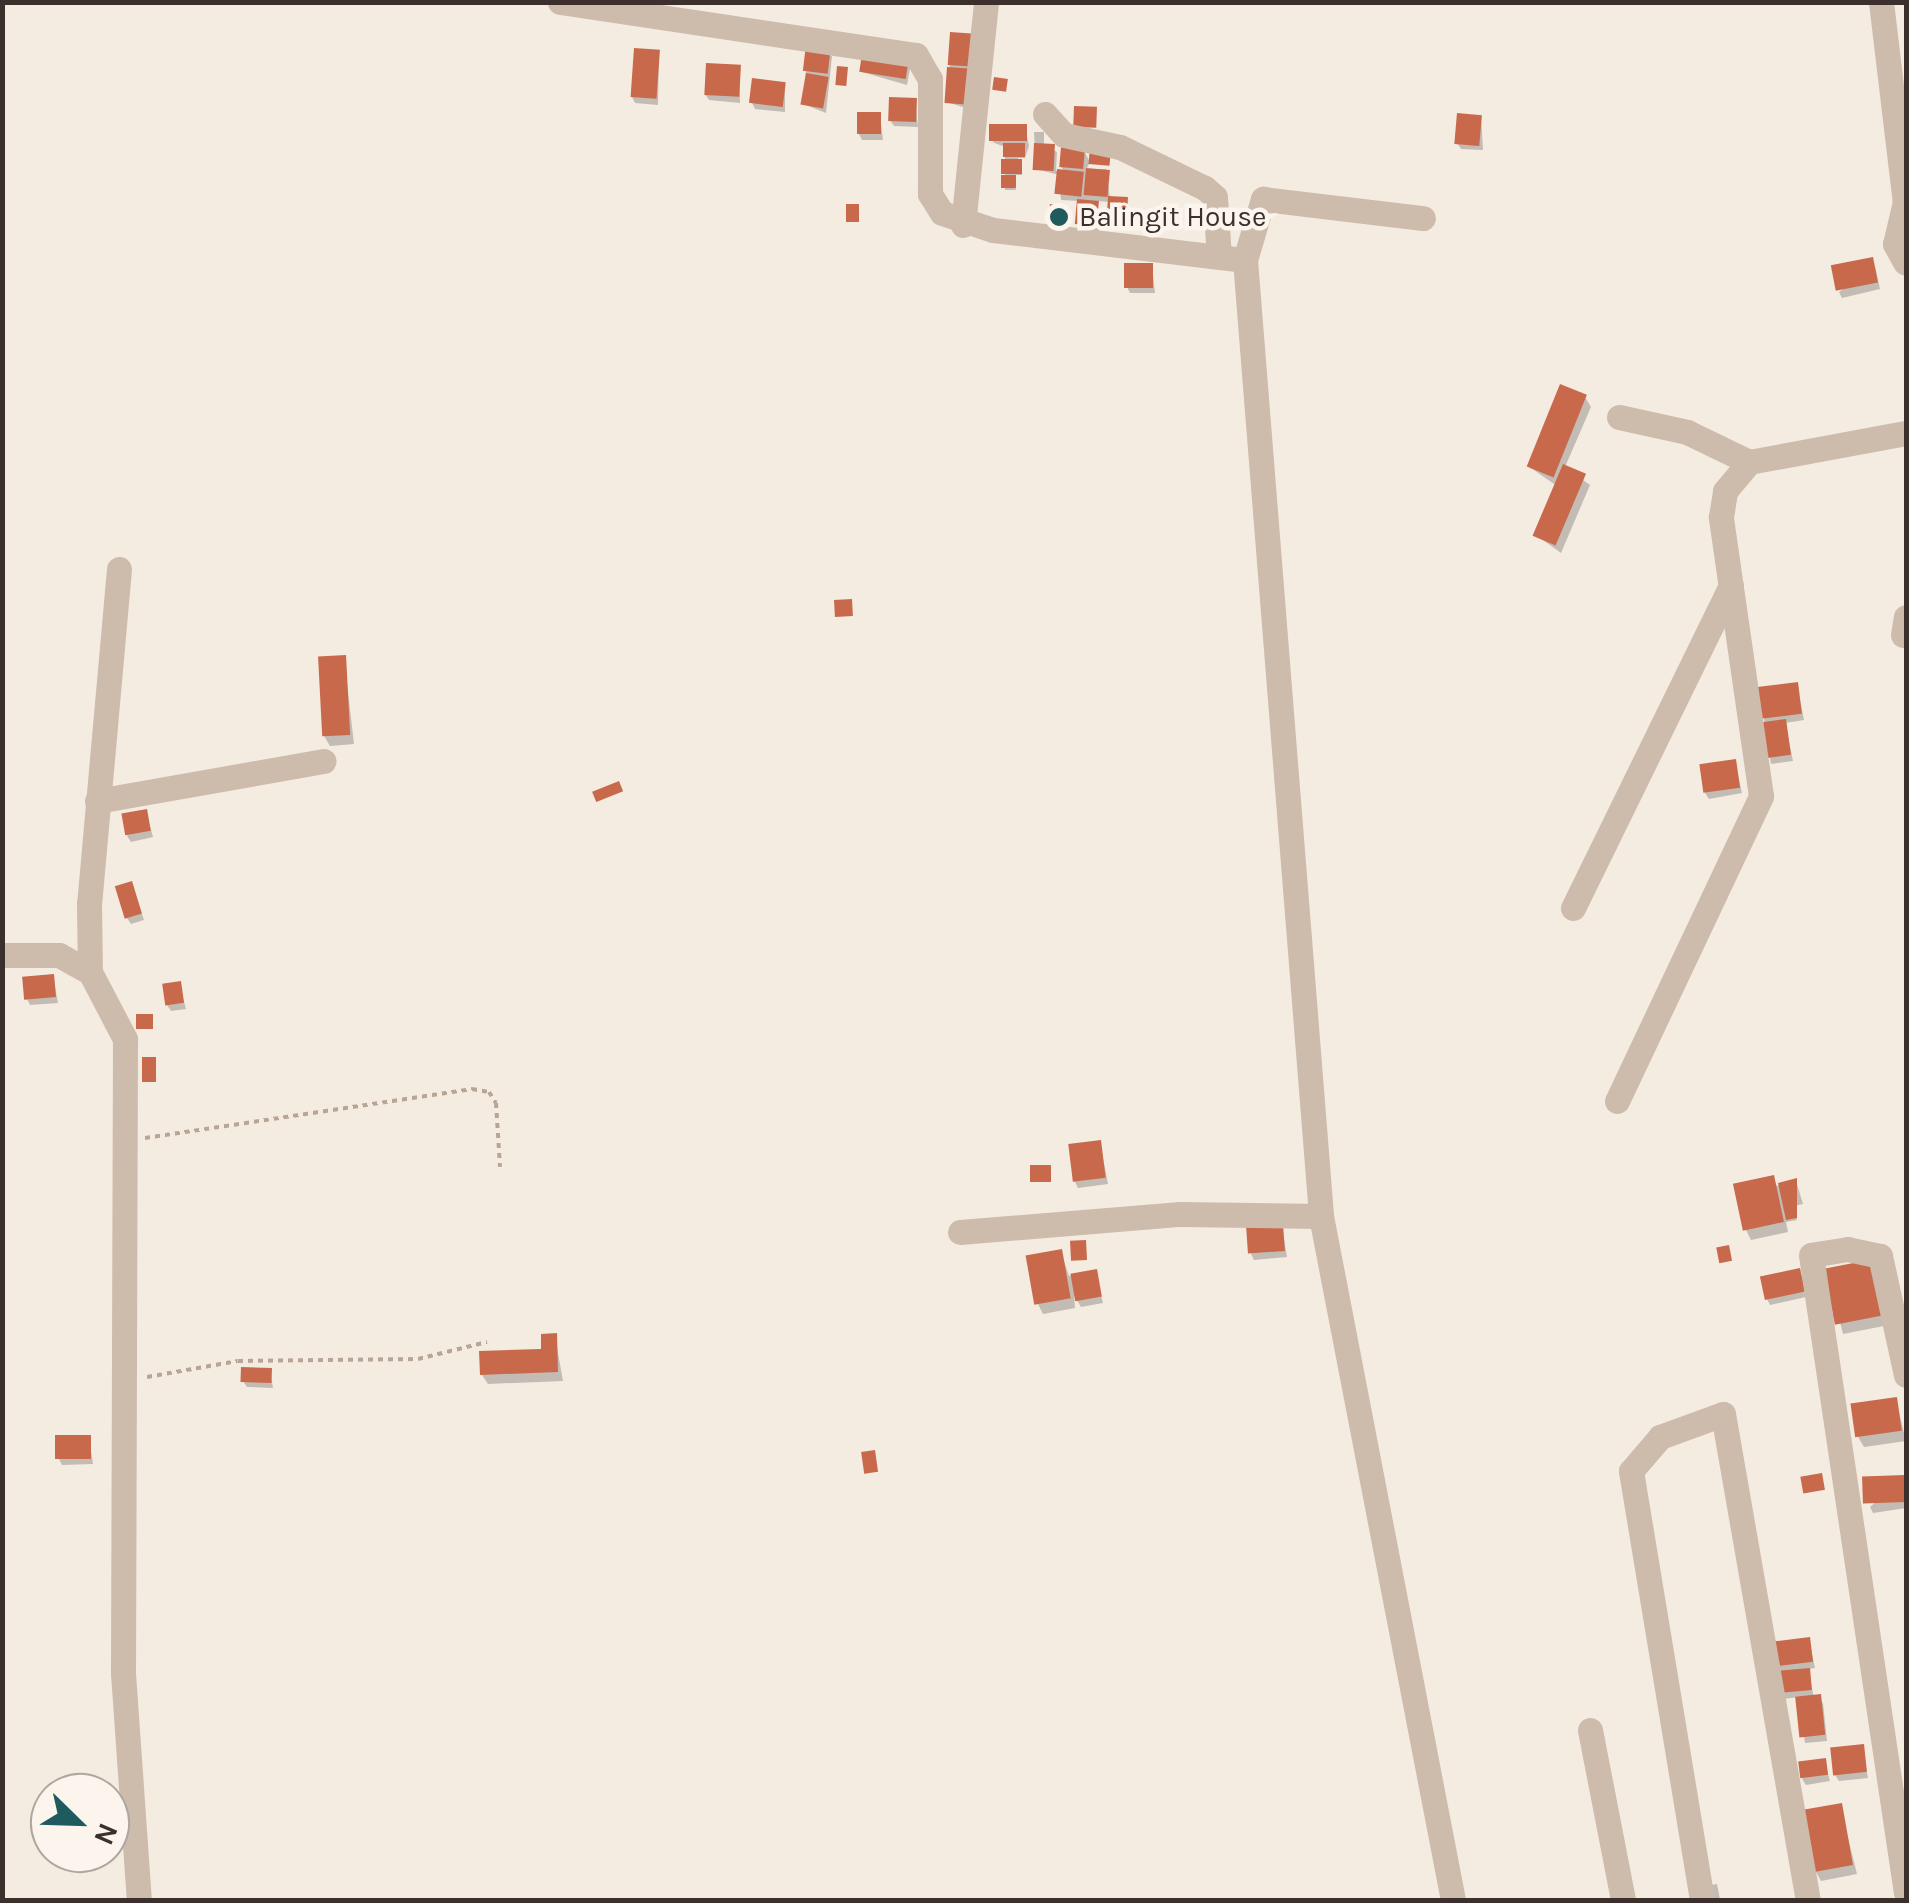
<!DOCTYPE html>
<html>
<head>
<meta charset="utf-8">
<style>
  body { margin:0 }
  #map { position:relative; width:1909px; height:1903px; overflow:hidden; background:#f4ebe1; font-family:Karla,sans-serif }
  div>[style] { position:absolute }
  .shadow>* { inset:0; background:#0003; transform-origin:0 0 }
  .building>* { inset:0; background:#c8694b; transform-origin:0 0 }
  .path>* { height:4px; margin-top:-2px; transform-origin:0; background:repeating-linear-gradient(90deg,#b9a596 0 5px,transparent 0 10px) }
  .minor>* { height:25px; margin:-12.5px; padding:0 12.5px; transform-origin:12.5px; border-radius:12.5px; background:#cdbbac }
  .dots>* { width:28px; height:28px; translate:-50% -50%; box-sizing:border-box; border:5px solid #fbf5ee; border-radius:50% }
  span { translate:-50% -50%; white-space:nowrap; text-align:center; line-height:1.15; -webkit-text-stroke:9px #fbf5ee; paint-order:stroke }
  .poi-label { font-size:28px; color:#3b302b }
  .left { translate:0 -50%; text-align:left }
  .frame { position:absolute; inset:0; border:5px solid #3b302b; pointer-events:none }
  .north { position:absolute; left:30px; top:1773px; width:100px; height:100px; box-sizing:border-box; background:#fbf5ee; border:2px solid #aea6a0; border-radius:50%; rotate:113deg; font-size:28px; font-weight:700; line-height:40px; text-align:center; color:#3b302b }
  .north::after { content:''; display:block; margin:auto; width:35px; height:45px; background:#1f5a5e; clip-path:polygon(50% 0,100% 100%,50% 72%,0 100%) }
</style>
</head>
<body>
<div id="map">
  <div class="shadow">
    <i style="clip-path:polygon(952px 34px,977px 36px,975px 111px,947px 102px)"></i>
    <i style="clip-path:polygon(808px 47px,832px 56px,826px 113px,803px 104px)"></i>
    <i style="clip-path:polygon(659px 53px,658px 105px,635px 103px,632px 97px)"></i>
    <i style="clip-path:polygon(911px 63px,907px 85px,862px 72px)"></i>
    <i style="clip-path:polygon(739px 68px,740px 103px,709px 100px,705px 94px)"></i>
    <i style="clip-path:polygon(785px 84px,785px 112px,755px 109px,752px 103px)"></i>
    <i style="clip-path:polygon(915px 100px,918px 127px,894px 126px,890px 120px)"></i>
    <i style="clip-path:polygon(880px 115px,883px 140px,862px 140px,859px 134px)"></i>
    <i style="clip-path:polygon(1481px 117px,1483px 150px,1461px 149px,1457px 143px)"></i>
    <i style="clip-path:polygon(1025px 127px,1029px 146px,1025px 158px,1018px 158px,1022px 175px,1012px 175px,1016px 190px,1005px 190px,1005px 147px,992px 142px)"></i>
    <i style="clip-path:polygon(1034px 132px,1044px 132px,1044px 146px,1057px 152px,1056px 171px,1065px 172px,1061px 167px,1084px 151px,1090px 162px,1086px 170px,1106px 169px,1110px 198px,1127px 200px,1127px 214px,1111px 213px,1110px 202px,1097px 201px,1099px 231px,1081px 229px,1080px 201px,1061px 200px,1059px 175px,1036px 169px)"></i>
    <i style="clip-path:polygon(1152px 266px,1155px 293px,1130px 293px,1127px 287px)"></i>
    <i style="clip-path:polygon(1875px 266px,1880px 289px,1842px 298px,1839px 292px)"></i>
    <i style="clip-path:polygon(1585px 397px,1591px 407px,1565px 467px,1590px 485px,1561px 553px,1536px 535px,1557px 486px,1528px 466px)"></i>
    <i style="clip-path:polygon(344px 658px,354px 744px,330px 746px,324px 736px)"></i>
    <i style="clip-path:polygon(1797px 685px,1804px 720px,1785px 723px,1793px 761px,1771px 764px,1764px 719px)"></i>
    <i style="clip-path:polygon(1735px 762px,1742px 793px,1709px 799px,1705px 793px)"></i>
    <i style="clip-path:polygon(146px 812px,153px 837px,131px 842px,127px 836px)"></i>
    <i style="clip-path:polygon(131px 884px,144px 920px,131px 924px,127px 918px)"></i>
    <i style="clip-path:polygon(53px 976px,58px 1003px,30px 1005px,27px 999px)"></i>
    <i style="clip-path:polygon(179px 984px,186px 1009px,171px 1011px,167px 1005px)"></i>
    <i style="clip-path:polygon(1100px 1143px,1108px 1184px,1078px 1188px,1075px 1182px)"></i>
    <i style="clip-path:polygon(1772px 1178px,1777px 1186px,1796px 1181px,1803px 1204px,1794px 1206px,1797px 1220px,1786px 1222px,1788px 1232px,1751px 1240px,1746px 1230px)"></i>
    <i style="clip-path:polygon(1282px 1227px,1287px 1257px,1254px 1260px,1251px 1254px)"></i>
    <i style="clip-path:polygon(1061px 1252px,1069px 1276px,1095px 1272px,1103px 1303px,1081px 1307px,1074px 1295px,1075px 1308px,1043px 1314px,1038px 1304px)"></i>
    <i style="clip-path:polygon(1827px 1271px,1894px 1324px,1843px 1334px)"></i>
    <i style="clip-path:polygon(1802px 1276px,1806px 1297px,1770px 1305px,1767px 1299px)"></i>
    <i style="clip-path:polygon(555px 1336px,563px 1381px,488px 1384px,482px 1375px,544px 1351px)"></i>
    <i style="clip-path:polygon(270px 1370px,273px 1388px,247px 1387px,243px 1381px)"></i>
    <i style="clip-path:polygon(1896px 1400px,1906px 1441px,1864px 1447px,1858px 1437px)"></i>
    <i style="clip-path:polygon(89px 1438px,93px 1464px,62px 1465px,59px 1459px)"></i>
    <i style="clip-path:polygon(1904px 1477px,1906px 1508px,1873px 1513px,1870px 1507px)"></i>
    <i style="clip-path:polygon(1809px 1640px,1815px 1668px,1808px 1669px,1814px 1698px,1823px 1703px,1827px 1741px,1805px 1743px,1798px 1697px,1784px 1699px,1777px 1666px)"></i>
    <i style="clip-path:polygon(1862px 1746px,1868px 1778px,1839px 1781px,1835px 1775px)"></i>
    <i style="clip-path:polygon(1824px 1760px,1830px 1781px,1806px 1785px,1802px 1779px)"></i>
    <i style="clip-path:polygon(1840px 1806px,1857px 1874px,1821px 1881px,1816px 1872px)"></i>
    <i style="left:1717px;top:1884px;width:16px;height:7px;rotate:79deg"></i>
  </div>
  <div class="building">
    <i style="left:950px;top:32px;width:28px;height:33px;rotate:4deg"></i>
    <i style="left:806px;top:45px;width:25px;height:26px;rotate:7deg"></i>
    <i style="left:634px;top:48px;width:26px;height:49px;rotate:4deg"></i>
    <i style="left:863px;top:48px;width:47px;height:24px;rotate:9deg"></i>
    <i style="left:706px;top:63px;width:35px;height:32px;rotate:3deg"></i>
    <i style="left:837px;top:66px;width:11px;height:19px;rotate:5deg"></i>
    <i style="left:947px;top:67px;width:29px;height:36px;rotate:4deg"></i>
    <i style="left:806px;top:73px;width:23px;height:32px;rotate:10deg"></i>
    <i style="left:994px;top:77px;width:14px;height:13px;rotate:8deg"></i>
    <i style="left:752px;top:78px;width:34px;height:25px;rotate:7deg"></i>
    <i style="left:889px;top:97px;width:28px;height:24px;rotate:2deg"></i>
    <i style="left:1074px;top:106px;width:23px;height:21px;rotate:2deg"></i>
    <i style="left:857px;top:112px;width:24px;height:22px"></i>
    <i style="left:1457px;top:113px;width:25px;height:31px;rotate:5deg"></i>
    <i style="left:1027px;top:124px;width:17px;height:38px;rotate:90deg"></i>
    <i style="left:1003px;top:143px;width:22px;height:14px"></i>
    <i style="left:1034px;top:143px;width:21px;height:27px;rotate:3deg"></i>
    <i style="left:1061px;top:147px;width:24px;height:20px;rotate:5deg"></i>
    <i style="left:1090px;top:147px;width:21px;height:17px;rotate:5deg"></i>
    <i style="left:1001px;top:159px;width:21px;height:15px"></i>
    <i style="left:1086px;top:168px;width:24px;height:27px;rotate:5deg"></i>
    <i style="left:1057px;top:169px;width:27px;height:25px;rotate:6deg"></i>
    <i style="left:1016px;top:175px;width:13px;height:15px;rotate:90deg"></i>
    <i style="left:1108px;top:196px;width:20px;height:15px;rotate:3deg"></i>
    <i style="left:1077px;top:199px;width:22px;height:25px;rotate:5deg"></i>
    <i style="left:846px;top:204px;width:13px;height:18px"></i>
    <i style="clip-path:polygon(1050px 204px,1070px 208px,1067px 231px,1048px 225px)"></i>
    <i style="left:1873px;top:257px;width:26px;height:43px;rotate:79deg"></i>
    <i style="left:1124px;top:263px;width:29px;height:25px"></i>
    <i style="left:1560px;top:384px;width:29px;height:89px;rotate:22deg"></i>
    <i style="left:1563px;top:464px;width:25px;height:78px;rotate:23deg"></i>
    <i style="left:852px;top:599px;width:17px;height:18px;rotate:87deg"></i>
    <i style="left:346px;top:655px;width:80px;height:28px;rotate:87deg"></i>
    <i style="left:1798px;top:682px;width:32px;height:41px;rotate:83deg"></i>
    <i style="left:1786px;top:719px;width:36px;height:26px;rotate:82deg"></i>
    <i style="left:1736px;top:759px;width:29px;height:37px;rotate:82deg"></i>
    <i style="left:619px;top:781px;width:11px;height:29px;rotate:68deg"></i>
    <i style="left:147px;top:809px;width:22px;height:26px;rotate:80deg"></i>
    <i style="left:132px;top:881px;width:34px;height:18px;rotate:73deg"></i>
    <i style="left:54px;top:974px;width:23px;height:32px;rotate:85deg"></i>
    <i style="left:181px;top:981px;width:22px;height:19px;rotate:82deg"></i>
    <i style="left:136px;top:1014px;width:17px;height:15px"></i>
    <i style="left:142px;top:1057px;width:14px;height:25px"></i>
    <i style="left:1101px;top:1140px;width:38px;height:33px;rotate:83deg"></i>
    <i style="left:1030px;top:1165px;width:21px;height:17px"></i>
    <i style="left:1774px;top:1175px;width:48px;height:42px;rotate:78deg"></i>
    <i style="clip-path:polygon(1797px 1178px,1797px 1218px,1786px 1220px,1778px 1183px)"></i>
    <i style="left:1283px;top:1224px;width:27px;height:37px;rotate:86deg"></i>
    <i style="left:1086px;top:1240px;width:20px;height:16px;rotate:87deg"></i>
    <i style="left:1729px;top:1245px;width:16px;height:13px;rotate:79deg"></i>
    <i style="left:1062px;top:1249px;width:50px;height:37px;rotate:80deg"></i>
    <i style="left:1879px;top:1258px;width:57px;height:56px;rotate:79deg"></i>
    <i style="left:1800px;top:1268px;width:24px;height:41px;rotate:78deg"></i>
    <i style="left:1097px;top:1269px;width:28px;height:27px;rotate:80deg"></i>
    <i style="clip-path:polygon(557px 1333px,558px 1372px,480px 1375px,479px 1351px,541px 1349px,541px 1334px)"></i>
    <i style="left:241px;top:1367px;width:31px;height:15px;rotate:2deg"></i>
    <i style="left:1897px;top:1397px;width:34px;height:47px;rotate:82deg"></i>
    <i style="left:91px;top:1435px;width:24px;height:36px;rotate:90deg"></i>
    <i style="left:875px;top:1450px;width:22px;height:14px;rotate:82deg"></i>
    <i style="left:1822px;top:1473px;width:17px;height:22px;rotate:80deg"></i>
    <i style="left:1905px;top:1475px;width:27px;height:43px;rotate:88deg"></i>
    <i style="left:1810px;top:1637px;width:25px;height:39px;rotate:83deg"></i>
    <i style="left:1810px;top:1668px;width:22px;height:34px;rotate:85deg"></i>
    <i style="left:1821px;top:1694px;width:41px;height:26px;rotate:84deg"></i>
    <i style="left:1864px;top:1744px;width:28px;height:34px;rotate:84deg"></i>
    <i style="left:1826px;top:1758px;width:17px;height:28px;rotate:83deg"></i>
    <i style="left:1842px;top:1803px;width:63px;height:41px;rotate:80deg"></i>
  </div>
  <div class="path">
    <i style="left:145px;top:1138px;width:331px;rotate:-8.5deg"></i>
    <i style="left:472px;top:1089px;width:17px;rotate:10deg"></i>
    <i style="left:489px;top:1092px;width:13px;rotate:58deg"></i>
    <i style="left:496px;top:1103px;width:64px;rotate:86.4deg"></i>
    <i style="left:147px;top:1377px;width:92px;rotate:-10deg"></i>
    <i style="left:238px;top:1361px;width:180px;rotate:-0.6deg"></i>
    <i style="left:418px;top:1359px;width:71px;rotate:-13.8deg"></i>
  </div>
  <div class="minor">
    <i style="left:560px;top:2px;width:360px;rotate:8.5deg"></i>
    <i style="left:916px;top:55px;width:28px;rotate:60deg"></i>
    <i style="left:930px;top:79px;width:115px;rotate:90deg"></i>
    <i style="left:930px;top:194px;width:22px;rotate:58deg"></i>
    <i style="left:942px;top:213px;width:54px;rotate:18.4deg"></i>
    <i style="left:993px;top:230px;width:254px;rotate:6.8deg"></i>
    <i style="left:1245px;top:260px;width:959px;rotate:85.45deg"></i>
    <i style="left:1321px;top:1216px;width:697px;rotate:79.08deg"></i>
    <i style="left:1881px;top:2px;width:201px;rotate:83.2deg"></i>
    <i style="left:1905px;top:202px;width:43px;rotate:103.4deg"></i>
    <i style="left:1895px;top:244px;width:21px;rotate:61deg"></i>
    <i style="left:1045px;top:114px;width:28px;rotate:48deg"></i>
    <i style="left:1064px;top:135px;width:57px;rotate:12.1deg"></i>
    <i style="left:1120px;top:147px;width:94px;rotate:25.8deg"></i>
    <i style="left:1205px;top:188px;width:13px;rotate:42deg"></i>
    <i style="left:1215px;top:197px;width:60px;rotate:86.2deg"></i>
    <i style="left:963px;top:225px;width:224px;rotate:-84.1deg"></i>
    <i style="left:1245px;top:260px;width:64px;rotate:-73.6deg"></i>
    <i style="left:1263px;top:199px;width:161px;rotate:6.8deg"></i>
    <i style="left:1619px;top:417px;width:70px;rotate:12.4deg"></i>
    <i style="left:1687px;top:432px;width:69px;rotate:25.8deg"></i>
    <i style="left:119px;top:569px;width:335px;rotate:95.1deg"></i>
    <i style="left:89px;top:903px;width:69px;rotate:89.2deg"></i>
    <i style="left:90px;top:972px;width:76px;rotate:62.4deg"></i>
    <i style="left:125px;top:1039px;width:634px;rotate:90.18deg"></i>
    <i style="left:123px;top:1673px;width:228px;rotate:86deg"></i>
    <i style="left:1903px;top:635px;width:18px;rotate:-81deg"></i>
    <i style="left:97px;top:801px;width:230px;rotate:-10deg"></i>
    <i style="left:1573px;top:908px;width:359px;rotate:-63.9deg"></i>
    <i style="left:2px;top:955px;width:57px"></i>
    <i style="left:59px;top:955px;width:35px;rotate:29deg"></i>
    <i style="left:1617px;top:1101px;width:337px;rotate:-64.7deg"></i>
    <i style="left:1761px;top:796px;width:282px;rotate:-98.2deg"></i>
    <i style="left:1721px;top:517px;width:26px;rotate:-81deg"></i>
    <i style="left:1725px;top:491px;width:38px;rotate:-50deg"></i>
    <i style="left:1749px;top:462px;width:160px;rotate:-10.5deg"></i>
    <i style="left:960px;top:1232px;width:221px;rotate:-4.7deg"></i>
    <i style="left:1180px;top:1214px;width:141px;rotate:0.8deg"></i>
    <i style="left:1906px;top:1375px;width:122px;rotate:-102.3deg"></i>
    <i style="left:1880px;top:1256px;width:33px;rotate:-168deg"></i>
    <i style="left:1848px;top:1249px;width:37px;rotate:171deg"></i>
    <i style="left:1811px;top:1255px;width:645px;rotate:81.53deg"></i>
    <i style="left:1590px;top:1730px;width:173px;rotate:79deg"></i>
    <i style="left:1702px;top:1900px;width:435px;rotate:-99.4deg"></i>
    <i style="left:1631px;top:1471px;width:45px;rotate:-49.5deg"></i>
    <i style="left:1660px;top:1437px;width:67px;rotate:-20.1deg"></i>
    <i style="left:1723px;top:1414px;width:493px;rotate:80.1deg"></i>
  </div>
  <div class="dots">
    <i style="left:1059px;top:217px;background:#1f5a5e"></i>
  </div>
  <div class="poi-label">
    <span class="left" style="left:1079px;top:217px">Balingit House</span>
  </div>
  <div class="frame"></div>
  <div class="north">N</div>
</div>
</body>
</html>
